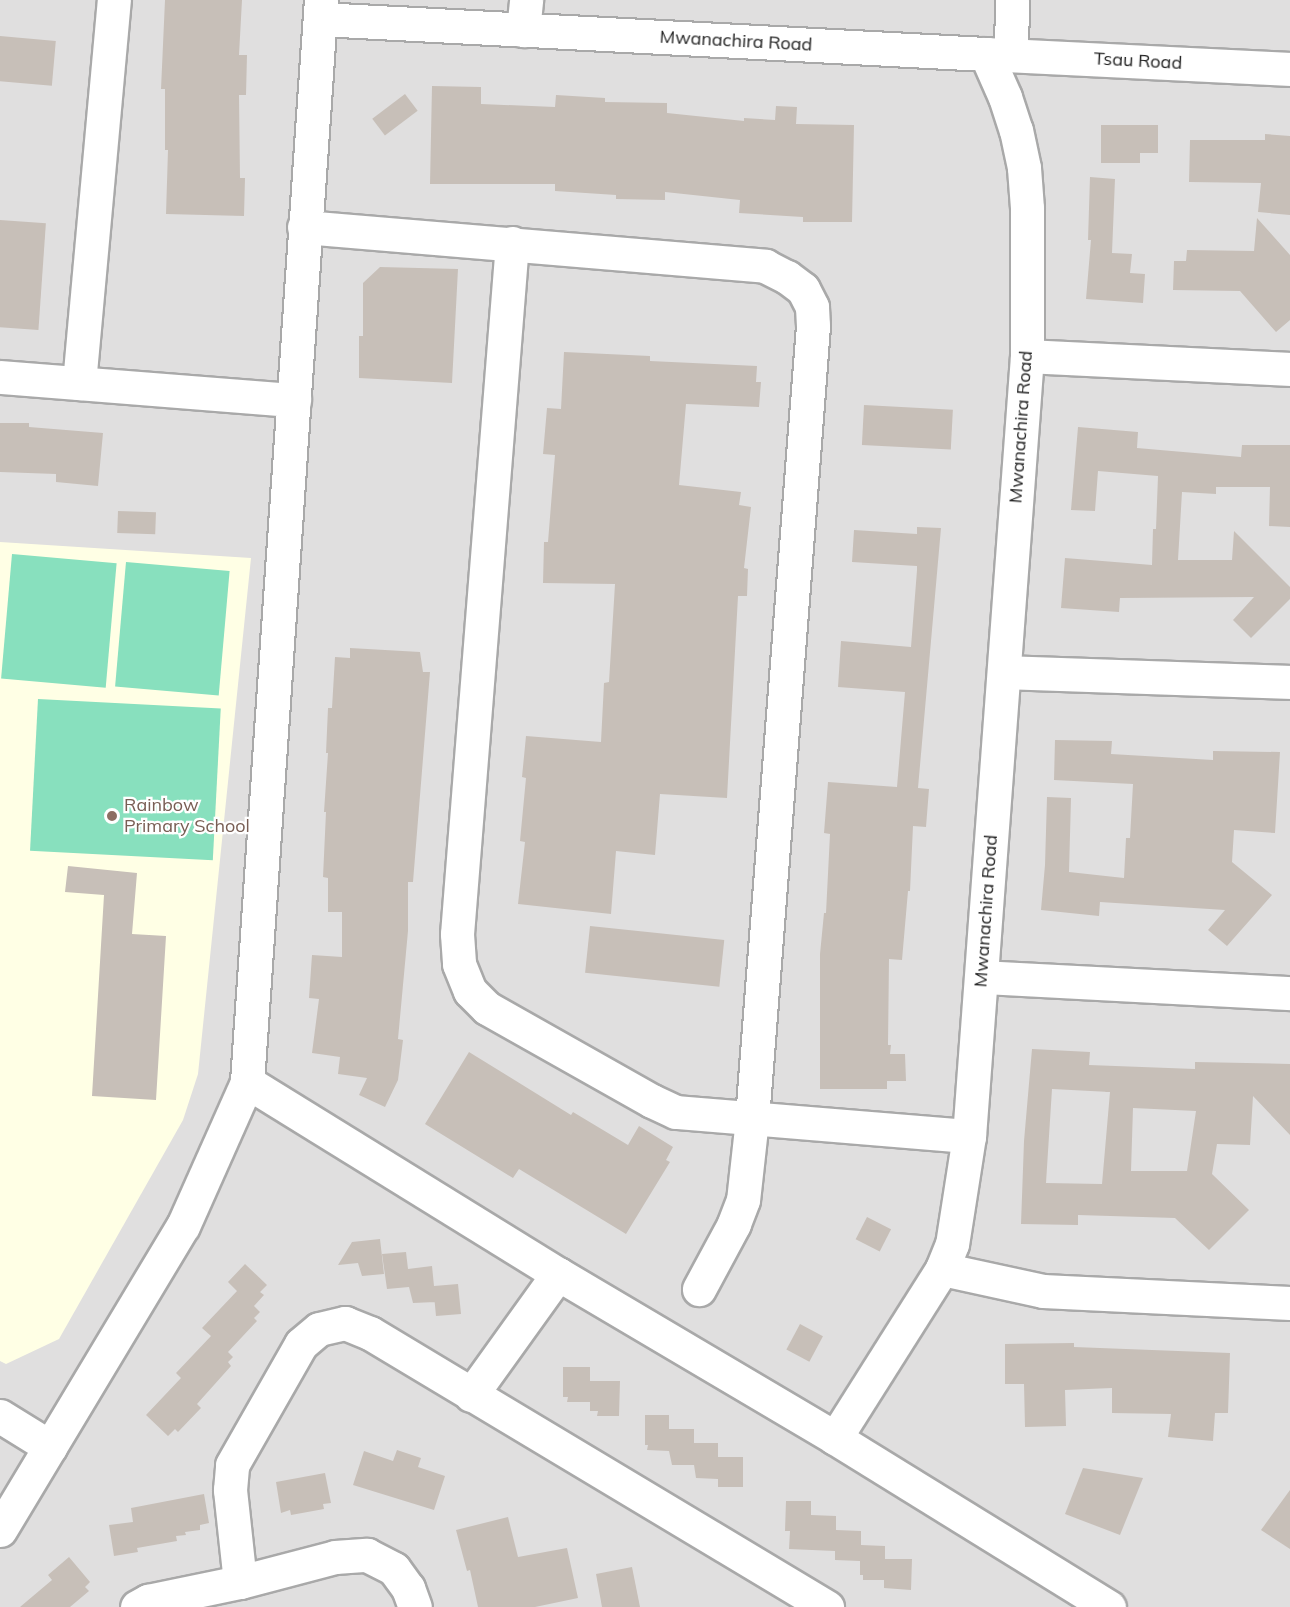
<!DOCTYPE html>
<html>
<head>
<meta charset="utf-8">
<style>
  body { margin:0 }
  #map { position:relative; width:1290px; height:1607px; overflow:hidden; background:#f2efe9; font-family:Mulish,sans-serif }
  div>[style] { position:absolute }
  .residential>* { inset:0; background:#e0dfdf; transform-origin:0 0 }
  .education>* { inset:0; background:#ffffe5 }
  .pitch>* { inset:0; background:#88e0be; transform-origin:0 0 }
  .building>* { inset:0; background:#c7bfb8; transform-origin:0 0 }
  .roads { filter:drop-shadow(2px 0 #a9a9a9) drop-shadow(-2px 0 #a9a9a9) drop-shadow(0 2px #a9a9a9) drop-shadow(0 -2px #a9a9a9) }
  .minor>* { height:33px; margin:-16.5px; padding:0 16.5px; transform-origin:16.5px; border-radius:16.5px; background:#fff }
  .dots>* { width:16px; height:16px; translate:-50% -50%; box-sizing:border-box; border:3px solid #fff; border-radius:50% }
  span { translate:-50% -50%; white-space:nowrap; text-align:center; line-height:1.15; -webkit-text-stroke:4.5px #fff; paint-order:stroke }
  .street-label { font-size:18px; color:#222 }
  .education-label { font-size:18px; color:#785e54 }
  .left { translate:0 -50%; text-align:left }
</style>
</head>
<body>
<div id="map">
  <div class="residential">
    <i style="left:0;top:0;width:1290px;height:1607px"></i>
  </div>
  <div class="education">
    <i style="clip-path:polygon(0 542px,251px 558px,198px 1074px,183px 1120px,59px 1339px,6px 1364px,0 1361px)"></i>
  </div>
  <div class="pitch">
    <i style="left:12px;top:554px;width:105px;height:125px;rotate:5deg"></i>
    <i style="left:126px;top:562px;width:104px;height:125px;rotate:5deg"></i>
    <i style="left:38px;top:699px;width:183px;height:152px;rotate:3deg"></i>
  </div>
  <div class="building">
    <i style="clip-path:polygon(165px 0,242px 0,239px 55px,247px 55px,246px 95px,239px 95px,240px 178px,245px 178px,244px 216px,166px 214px,168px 150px,165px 150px,165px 89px,161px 89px)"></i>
    <i style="left:0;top:36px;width:56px;height:45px;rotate:5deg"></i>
    <i style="clip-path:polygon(432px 86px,481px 87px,481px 104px,555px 107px,556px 95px,605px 98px,605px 102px,667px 103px,667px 113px,744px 121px,744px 118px,775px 120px,776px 106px,797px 107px,796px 124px,854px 125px,852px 222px,803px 222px,803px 217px,739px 213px,740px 200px,665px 192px,665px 200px,616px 199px,616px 195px,555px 191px,555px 184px,430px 184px)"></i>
    <i style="left:405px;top:94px;width:21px;height:41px;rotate:53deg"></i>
    <i style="clip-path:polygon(1101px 125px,1158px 125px,1158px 153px,1140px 153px,1140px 163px,1101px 163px)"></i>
    <i style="clip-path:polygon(1265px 134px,1290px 136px,1290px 215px,1258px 212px,1261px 183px,1189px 182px,1190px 140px,1265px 140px)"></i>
    <i style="clip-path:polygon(1090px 177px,1115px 179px,1112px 253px,1132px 254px,1130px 273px,1145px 274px,1143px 303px,1086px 299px,1091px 240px,1088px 240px)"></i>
    <i style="clip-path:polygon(1257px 218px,1290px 255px,1290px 320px,1276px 332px,1240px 291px,1173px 290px,1174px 261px,1186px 261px,1187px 250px,1254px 251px)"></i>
    <i style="left:0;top:220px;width:46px;height:107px;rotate:4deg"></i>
    <i style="clip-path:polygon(380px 267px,458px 269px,452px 383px,359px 378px,359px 336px,363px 336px,363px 283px)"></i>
    <i style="clip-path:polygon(564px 352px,650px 356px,650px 361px,757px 366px,756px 382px,761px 382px,759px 407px,686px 404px,679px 485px,741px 492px,739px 505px,751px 507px,744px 568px,748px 569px,747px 596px,738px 596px,727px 798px,660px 794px,655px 855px,616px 851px,611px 914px,518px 904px,525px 842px,520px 841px,526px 778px,522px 777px,526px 736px,601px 742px,604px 683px,609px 682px,615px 584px,543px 583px,544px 542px,548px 542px,555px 455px,543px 454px,547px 408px,561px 409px)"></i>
    <i style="left:864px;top:405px;width:89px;height:40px;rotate:3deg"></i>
    <i style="clip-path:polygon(0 423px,29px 423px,29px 427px,103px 433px,98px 486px,56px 482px,56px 474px,0 472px)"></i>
    <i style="clip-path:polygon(1078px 427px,1138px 432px,1137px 448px,1241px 457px,1242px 445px,1290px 445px,1290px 527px,1269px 526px,1270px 487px,1216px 487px,1216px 494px,1182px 492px,1178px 560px,1232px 560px,1234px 531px,1290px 587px,1290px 599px,1251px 638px,1233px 620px,1254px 597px,1120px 598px,1119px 612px,1061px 608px,1065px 558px,1152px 565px,1153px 529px,1156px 529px,1158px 476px,1098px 471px,1095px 511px,1071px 510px)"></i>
    <i style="left:118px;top:511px;width:38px;height:22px;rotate:2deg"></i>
    <i style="clip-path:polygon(917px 527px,941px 528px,918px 788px,929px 789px,926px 827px,913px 826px,910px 891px,908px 891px,902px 960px,889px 959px,888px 1045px,891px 1045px,890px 1054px,905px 1054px,906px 1081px,887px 1081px,887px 1089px,820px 1089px,820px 954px,824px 913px,826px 913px,830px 834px,824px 833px,828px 782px,897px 787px,905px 692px,838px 687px,841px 641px,911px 647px,917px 570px,917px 566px,852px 562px,854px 530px,917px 534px)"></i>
    <i style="clip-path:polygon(350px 648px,420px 652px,423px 672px,430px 672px,413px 882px,408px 882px,408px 931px,398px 1039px,403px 1040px,398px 1080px,385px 1107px,359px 1095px,367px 1078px,338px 1074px,340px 1057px,312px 1053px,319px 999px,309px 998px,312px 955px,342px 957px,342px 912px,328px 912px,328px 878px,323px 877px,326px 812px,324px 812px,328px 753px,326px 753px,328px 708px,332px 708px,335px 657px,350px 658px)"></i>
    <i style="clip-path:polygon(1055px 740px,1112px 741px,1111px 754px,1213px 760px,1213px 751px,1280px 752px,1275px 833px,1234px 830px,1232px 862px,1272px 895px,1227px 946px,1208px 930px,1225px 910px,1100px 902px,1099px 916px,1041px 910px,1045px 865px,1047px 797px,1071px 798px,1069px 872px,1124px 878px,1126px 838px,1130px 838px,1133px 784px,1054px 780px)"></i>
    <i style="clip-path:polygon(68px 866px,137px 873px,132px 934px,166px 936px,156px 1100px,92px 1096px,104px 895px,65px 892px)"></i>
    <i style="left:590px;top:926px;width:135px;height:47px;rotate:6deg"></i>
    <i style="clip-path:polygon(evenodd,1032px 1049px,1090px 1052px,1089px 1065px,1195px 1069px,1195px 1062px,1290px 1064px,1290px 1135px,1253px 1096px,1250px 1145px,1217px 1144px,1212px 1174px,1249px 1210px,1209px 1250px,1175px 1218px,1078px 1215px,1078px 1225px,1021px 1224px,1024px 1141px,1032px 1049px,1052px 1089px,1110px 1092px,1102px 1184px,1046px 1183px,1052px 1089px,1032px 1049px,1133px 1108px,1196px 1111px,1187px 1171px,1131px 1171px,1133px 1108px)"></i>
    <i style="clip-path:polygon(469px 1052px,571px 1115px,573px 1112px,628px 1145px,639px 1126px,673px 1147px,666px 1160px,670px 1162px,626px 1234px,519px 1169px,513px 1178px,425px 1124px)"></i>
    <i style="left:867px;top:1217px;width:27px;height:25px;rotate:27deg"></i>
    <i style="clip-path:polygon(380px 1239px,384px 1274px,362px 1276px,358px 1263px,338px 1265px,352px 1242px)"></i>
    <i style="clip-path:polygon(406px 1252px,408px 1269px,432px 1266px,434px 1286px,458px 1284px,461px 1314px,436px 1316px,434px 1295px,435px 1302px,413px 1303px,409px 1287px,387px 1289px,382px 1254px)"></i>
    <i style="clip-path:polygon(245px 1264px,267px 1285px,260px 1292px,264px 1295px,254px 1306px,260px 1312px,254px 1318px,257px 1321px,228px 1352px,233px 1357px,228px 1362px,231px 1366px,197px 1404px,201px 1408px,178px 1432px,175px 1429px,168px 1436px,146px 1415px,181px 1378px,176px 1373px,211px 1336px,202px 1328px,237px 1291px,228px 1282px)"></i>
    <i style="left:800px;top:1324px;width:26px;height:29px;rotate:28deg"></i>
    <i style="clip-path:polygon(1074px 1343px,1074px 1347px,1230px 1353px,1228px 1413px,1215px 1413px,1213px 1441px,1168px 1437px,1171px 1414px,1112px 1413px,1112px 1388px,1065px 1390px,1066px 1426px,1025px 1427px,1024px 1384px,1005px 1384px,1005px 1344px)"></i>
    <i style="clip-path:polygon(563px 1367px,590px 1367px,590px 1381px,620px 1381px,619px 1416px,597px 1416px,598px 1411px,590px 1411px,590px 1402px,567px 1402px,568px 1397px,563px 1397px)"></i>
    <i style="clip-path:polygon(645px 1415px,669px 1415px,669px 1429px,694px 1429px,694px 1443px,718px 1443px,718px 1457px,743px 1457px,743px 1487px,718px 1487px,718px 1479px,696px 1478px,694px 1465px,672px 1465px,669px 1451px,647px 1450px,648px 1445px,645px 1445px)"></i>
    <i style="clip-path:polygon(397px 1450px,421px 1458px,418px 1467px,445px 1476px,434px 1510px,353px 1485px,364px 1451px,393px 1461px)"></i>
    <i style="clip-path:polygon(1083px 1468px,1143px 1478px,1120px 1535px,1065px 1514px)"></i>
    <i style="clip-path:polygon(325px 1473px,331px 1503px,323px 1504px,324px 1509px,291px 1515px,290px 1510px,281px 1513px,276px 1482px)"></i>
    <i style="clip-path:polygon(1290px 1490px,1290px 1549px,1261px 1530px)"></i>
    <i style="clip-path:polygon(204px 1494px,209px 1523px,200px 1525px,200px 1530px,185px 1532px,186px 1535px,176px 1536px,177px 1541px,137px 1548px,138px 1552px,114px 1556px,109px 1525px,133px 1522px,131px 1508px)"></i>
    <i style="clip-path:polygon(786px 1501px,811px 1501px,811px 1515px,836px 1516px,836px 1530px,861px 1531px,861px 1545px,885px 1546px,885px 1559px,912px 1559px,911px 1590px,884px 1588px,884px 1580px,863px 1580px,863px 1575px,860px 1575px,860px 1561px,835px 1560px,835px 1551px,789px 1549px,790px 1531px,785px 1531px)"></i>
    <i style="clip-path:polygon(508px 1517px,518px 1557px,567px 1548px,578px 1598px,535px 1607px,478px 1607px,470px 1570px,467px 1571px,456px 1530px)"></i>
    <i style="clip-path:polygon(69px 1557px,90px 1582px,85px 1587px,89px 1591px,70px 1607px,20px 1607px,52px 1580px,48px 1575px)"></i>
    <i style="clip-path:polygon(632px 1567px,640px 1607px,602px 1607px,596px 1574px)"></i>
  </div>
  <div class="roads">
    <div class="minor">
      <i style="left:320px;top:19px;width:667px;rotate:3.01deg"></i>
      <i style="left:986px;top:54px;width:47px;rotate:66.2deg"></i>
      <i style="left:1005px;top:97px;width:35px;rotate:72deg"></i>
      <i style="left:1016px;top:130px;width:39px;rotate:78deg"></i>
      <i style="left:1024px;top:168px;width:40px;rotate:85.7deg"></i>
      <i style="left:1027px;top:208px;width:148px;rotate:90deg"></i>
      <i style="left:1027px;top:356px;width:782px;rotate:94.25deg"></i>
      <i style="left:969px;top:1136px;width:109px;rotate:98.9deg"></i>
      <i style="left:952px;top:1244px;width:27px;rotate:112deg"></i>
      <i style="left:942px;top:1269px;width:200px;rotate:122.3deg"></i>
      <i style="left:523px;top:30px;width:30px;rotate:-84deg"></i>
      <i style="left:986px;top:54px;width:304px;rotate:2.8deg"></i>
      <i style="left:1011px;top:55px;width:55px;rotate:-89deg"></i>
      <i style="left:304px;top:227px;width:463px;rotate:4.8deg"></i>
      <i style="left:765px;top:266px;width:25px;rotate:27deg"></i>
      <i style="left:787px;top:277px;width:20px;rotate:37deg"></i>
      <i style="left:803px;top:289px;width:20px;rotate:63deg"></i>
      <i style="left:812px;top:307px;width:19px;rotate:87deg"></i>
      <i style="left:813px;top:326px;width:795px;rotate:94.4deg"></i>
      <i style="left:752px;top:1119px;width:81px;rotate:96.3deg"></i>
      <i style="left:743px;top:1200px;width:26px;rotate:111deg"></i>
      <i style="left:734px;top:1224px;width:74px;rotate:118.3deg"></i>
      <i style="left:512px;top:243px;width:693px;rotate:94.55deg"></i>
      <i style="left:457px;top:934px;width:30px;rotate:86deg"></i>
      <i style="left:459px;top:964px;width:29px;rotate:68deg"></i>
      <i style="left:470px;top:991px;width:24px;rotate:45deg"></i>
      <i style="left:487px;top:1008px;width:189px;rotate:29.4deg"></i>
      <i style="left:652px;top:1101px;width:26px;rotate:25deg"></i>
      <i style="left:676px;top:1112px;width:294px;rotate:4.7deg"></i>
      <i style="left:1027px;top:356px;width:263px;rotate:2.8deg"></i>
      <i style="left:0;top:377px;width:295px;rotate:4.5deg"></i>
      <i style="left:79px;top:383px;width:385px;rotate:-84.8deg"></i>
      <i style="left:1004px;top:672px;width:286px;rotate:2deg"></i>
      <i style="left:982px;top:977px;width:308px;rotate:3deg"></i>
      <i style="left:247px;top:1082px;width:365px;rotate:31.7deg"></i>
      <i style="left:558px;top:1274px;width:322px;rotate:30.6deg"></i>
      <i style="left:835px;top:1438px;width:322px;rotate:31.7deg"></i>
      <i style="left:942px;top:1269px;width:103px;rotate:12.3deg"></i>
      <i style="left:1043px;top:1291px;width:247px;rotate:2.8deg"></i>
      <i style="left:471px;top:1395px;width:149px;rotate:-54.3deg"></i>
      <i style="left:0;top:1416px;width:59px;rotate:31.8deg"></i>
      <i style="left:0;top:1530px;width:355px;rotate:-59deg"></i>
      <i style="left:183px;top:1226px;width:158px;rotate:-66deg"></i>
      <i style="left:247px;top:1082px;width:1085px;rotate:-86.09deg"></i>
      <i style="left:240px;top:1582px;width:93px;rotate:-96.2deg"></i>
      <i style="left:230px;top:1490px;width:25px;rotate:-85deg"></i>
      <i style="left:232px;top:1465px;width:139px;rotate:-60.3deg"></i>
      <i style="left:301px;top:1344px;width:23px;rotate:-40deg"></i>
      <i style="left:319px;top:1329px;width:27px;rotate:-13deg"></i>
      <i style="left:345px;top:1323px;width:27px;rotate:22deg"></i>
      <i style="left:370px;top:1333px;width:533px;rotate:30.95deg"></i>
      <i style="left:137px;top:1607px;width:13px;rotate:-29deg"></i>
      <i style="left:148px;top:1601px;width:94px;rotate:-11.7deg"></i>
      <i style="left:240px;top:1582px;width:98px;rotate:-14.7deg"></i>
      <i style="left:335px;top:1557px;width:32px;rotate:-4deg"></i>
      <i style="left:367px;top:1555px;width:30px;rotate:27deg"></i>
      <i style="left:394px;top:1569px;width:24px;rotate:54deg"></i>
      <i style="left:408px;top:1588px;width:20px;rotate:70deg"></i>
    </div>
  </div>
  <div class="dots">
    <i style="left:112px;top:816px;background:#8d6e63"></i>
  </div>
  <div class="street-label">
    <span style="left:736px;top:41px;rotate:3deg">Mwanachira Road</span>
    <span style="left:1138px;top:61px;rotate:3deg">Tsau Road</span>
    <span style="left:1021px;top:427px;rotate:-86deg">Mwanachira Road</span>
    <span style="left:986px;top:911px;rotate:-86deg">Mwanachira Road</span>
  </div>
  <div class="education-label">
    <span class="left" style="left:124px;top:816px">Rainbow<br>Primary School</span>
  </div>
</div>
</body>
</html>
